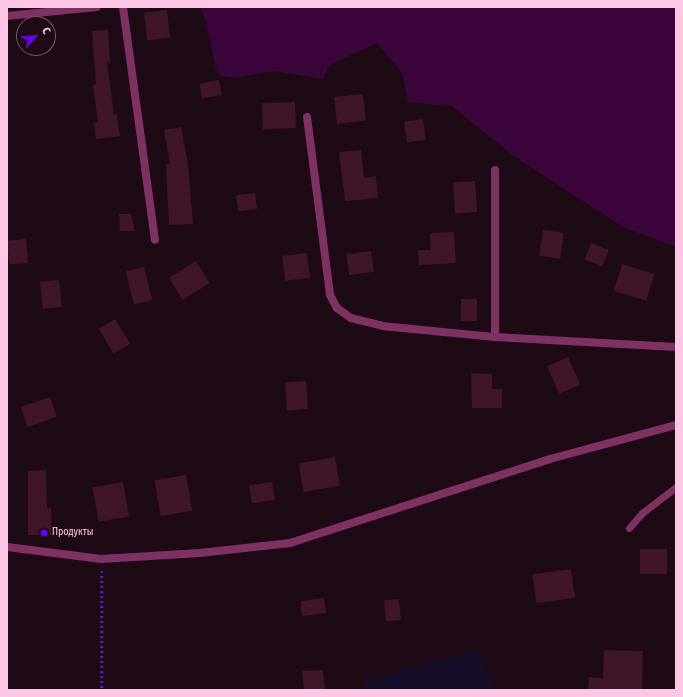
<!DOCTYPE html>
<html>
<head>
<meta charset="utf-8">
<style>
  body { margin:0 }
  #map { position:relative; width:683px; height:697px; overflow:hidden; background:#1d0a14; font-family:"Fira Sans Condensed",sans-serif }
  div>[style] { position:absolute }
  .green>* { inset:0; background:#150d28 }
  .water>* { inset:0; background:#39053b }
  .building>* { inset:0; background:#401529; transform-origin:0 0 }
  .path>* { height:2.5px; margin-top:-1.25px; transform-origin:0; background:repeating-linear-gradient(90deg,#4b24b6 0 2px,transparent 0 5px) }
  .service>* { height:7px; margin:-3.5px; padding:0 3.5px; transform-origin:3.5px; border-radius:3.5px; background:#803163 }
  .minor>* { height:8px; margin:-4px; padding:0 4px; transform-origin:4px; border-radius:4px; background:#803163 }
  .dots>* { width:11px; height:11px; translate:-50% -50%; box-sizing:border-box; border:2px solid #1d0a14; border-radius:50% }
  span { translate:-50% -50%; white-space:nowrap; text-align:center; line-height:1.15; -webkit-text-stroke:3px #1d0a14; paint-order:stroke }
  .poi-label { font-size:10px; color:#ffc6e6 }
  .left { translate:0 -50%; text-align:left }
  .frame { position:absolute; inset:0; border:8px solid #ffc6e6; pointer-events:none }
  .north { position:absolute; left:16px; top:16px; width:40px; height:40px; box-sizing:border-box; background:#1d0a14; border:1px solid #775568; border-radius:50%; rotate:63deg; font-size:11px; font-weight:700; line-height:16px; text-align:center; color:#ffc6e6 }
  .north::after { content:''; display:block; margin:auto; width:14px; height:18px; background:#6700f1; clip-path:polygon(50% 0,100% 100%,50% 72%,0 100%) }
</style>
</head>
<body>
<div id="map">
  <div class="green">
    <i style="clip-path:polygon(478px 650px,494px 690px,362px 690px,364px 681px)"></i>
  </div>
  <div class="water">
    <i style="clip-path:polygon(200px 7px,676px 7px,676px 247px,623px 227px,518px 159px,451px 106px,408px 102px,402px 73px,377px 43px,329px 65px,323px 79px,274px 71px,235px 78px,221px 76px,215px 66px,207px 25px)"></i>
  </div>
  <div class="building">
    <i style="left:167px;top:10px;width:28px;height:23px;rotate:84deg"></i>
    <i style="clip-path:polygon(108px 30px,110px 62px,107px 62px,114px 115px,117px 115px,120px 136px,96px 139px,94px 123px,98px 122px,93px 85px,96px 84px,92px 31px)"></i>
    <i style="left:219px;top:80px;width:15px;height:20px;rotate:79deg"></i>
    <i style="left:363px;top:94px;width:27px;height:29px;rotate:84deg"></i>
    <i style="left:295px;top:102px;width:26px;height:33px;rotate:88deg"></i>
    <i style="left:423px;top:119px;width:21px;height:19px;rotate:82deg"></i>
    <i style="clip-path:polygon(181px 127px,188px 164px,193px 224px,169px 225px,166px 164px,170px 164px,164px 130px)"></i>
    <i style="clip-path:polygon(361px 150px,364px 178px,376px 176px,378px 198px,345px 201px,339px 152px)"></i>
    <i style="left:475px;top:181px;width:31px;height:22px;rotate:86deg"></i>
    <i style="left:255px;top:193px;width:16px;height:19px;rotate:83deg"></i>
    <i style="clip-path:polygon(119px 214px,131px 214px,135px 231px,120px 231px)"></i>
    <i style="left:543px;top:230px;width:21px;height:26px;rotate:8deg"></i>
    <i style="clip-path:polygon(454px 232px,456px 263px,419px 265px,418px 250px,431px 250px,430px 233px)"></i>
    <i style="left:26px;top:239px;width:24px;height:19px;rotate:85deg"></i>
    <i style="left:591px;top:243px;width:19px;height:18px;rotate:21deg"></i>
    <i style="left:371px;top:251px;width:21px;height:25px;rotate:82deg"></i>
    <i style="left:307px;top:253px;width:25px;height:25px;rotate:83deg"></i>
    <i style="left:196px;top:261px;width:26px;height:32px;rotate:58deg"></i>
    <i style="left:622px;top:264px;width:34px;height:28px;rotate:17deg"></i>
    <i style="left:144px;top:267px;width:34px;height:19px;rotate:76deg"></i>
    <i style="left:59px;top:280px;width:27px;height:19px;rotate:84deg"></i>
    <i style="left:461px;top:299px;width:16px;height:22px"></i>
    <i style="left:115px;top:319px;width:29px;height:19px;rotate:59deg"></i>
    <i style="left:568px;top:357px;width:30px;height:23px;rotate:66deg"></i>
    <i style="clip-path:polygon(471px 373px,492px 374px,492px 389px,502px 389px,502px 408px,472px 408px)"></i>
    <i style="left:306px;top:381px;width:28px;height:21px;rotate:86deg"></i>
    <i style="left:50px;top:397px;width:21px;height:31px;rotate:71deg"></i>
    <i style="left:335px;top:457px;width:29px;height:37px;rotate:80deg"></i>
    <i style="clip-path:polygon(46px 470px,47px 508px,51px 508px,52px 535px,28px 535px,28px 471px)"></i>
    <i style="left:186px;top:475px;width:36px;height:32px;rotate:80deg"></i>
    <i style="left:123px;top:482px;width:35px;height:31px;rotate:80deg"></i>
    <i style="left:272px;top:482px;width:18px;height:23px;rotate:81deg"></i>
    <i style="left:640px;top:549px;width:27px;height:25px"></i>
    <i style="left:571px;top:569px;width:29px;height:39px;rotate:82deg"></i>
    <i style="left:324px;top:598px;width:15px;height:24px;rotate:82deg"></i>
    <i style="left:399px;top:599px;width:21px;height:15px;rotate:85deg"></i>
    <i style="clip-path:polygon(604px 650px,643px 651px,642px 690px,588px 690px,589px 677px,603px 678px)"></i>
    <i style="clip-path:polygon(323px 670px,325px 690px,304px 690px,302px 671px)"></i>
  </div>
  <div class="path">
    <i style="left:102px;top:571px;width:119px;rotate:90deg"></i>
  </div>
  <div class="service">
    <i style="left:629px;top:528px;width:20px;rotate:-49deg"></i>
    <i style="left:642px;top:513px;width:43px;rotate:-37.4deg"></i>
  </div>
  <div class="minor">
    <i style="left:123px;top:7px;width:235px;rotate:82.2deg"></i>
    <i style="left:7px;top:16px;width:90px;rotate:-5.7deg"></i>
    <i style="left:307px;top:117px;width:179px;rotate:82.6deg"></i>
    <i style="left:330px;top:295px;width:15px;rotate:62deg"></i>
    <i style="left:337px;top:308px;width:17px;rotate:36deg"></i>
    <i style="left:351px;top:318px;width:32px;rotate:14deg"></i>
    <i style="left:382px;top:326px;width:114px;rotate:5.6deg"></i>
    <i style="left:495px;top:337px;width:181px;rotate:3.2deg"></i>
    <i style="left:495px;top:337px;width:167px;rotate:-90deg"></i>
    <i style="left:7px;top:547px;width:95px;rotate:7.3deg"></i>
    <i style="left:101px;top:559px;width:99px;rotate:-3.5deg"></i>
    <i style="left:200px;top:553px;width:91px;rotate:-6.3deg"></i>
    <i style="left:290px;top:543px;width:273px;rotate:-17.9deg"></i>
    <i style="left:550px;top:459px;width:131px;rotate:-15.1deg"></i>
  </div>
  <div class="dots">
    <i style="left:44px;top:533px;background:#6700f1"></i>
  </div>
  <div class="poi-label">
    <span class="left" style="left:52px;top:533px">Продукты</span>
  </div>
  <div class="frame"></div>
  <div class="north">С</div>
</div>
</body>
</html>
